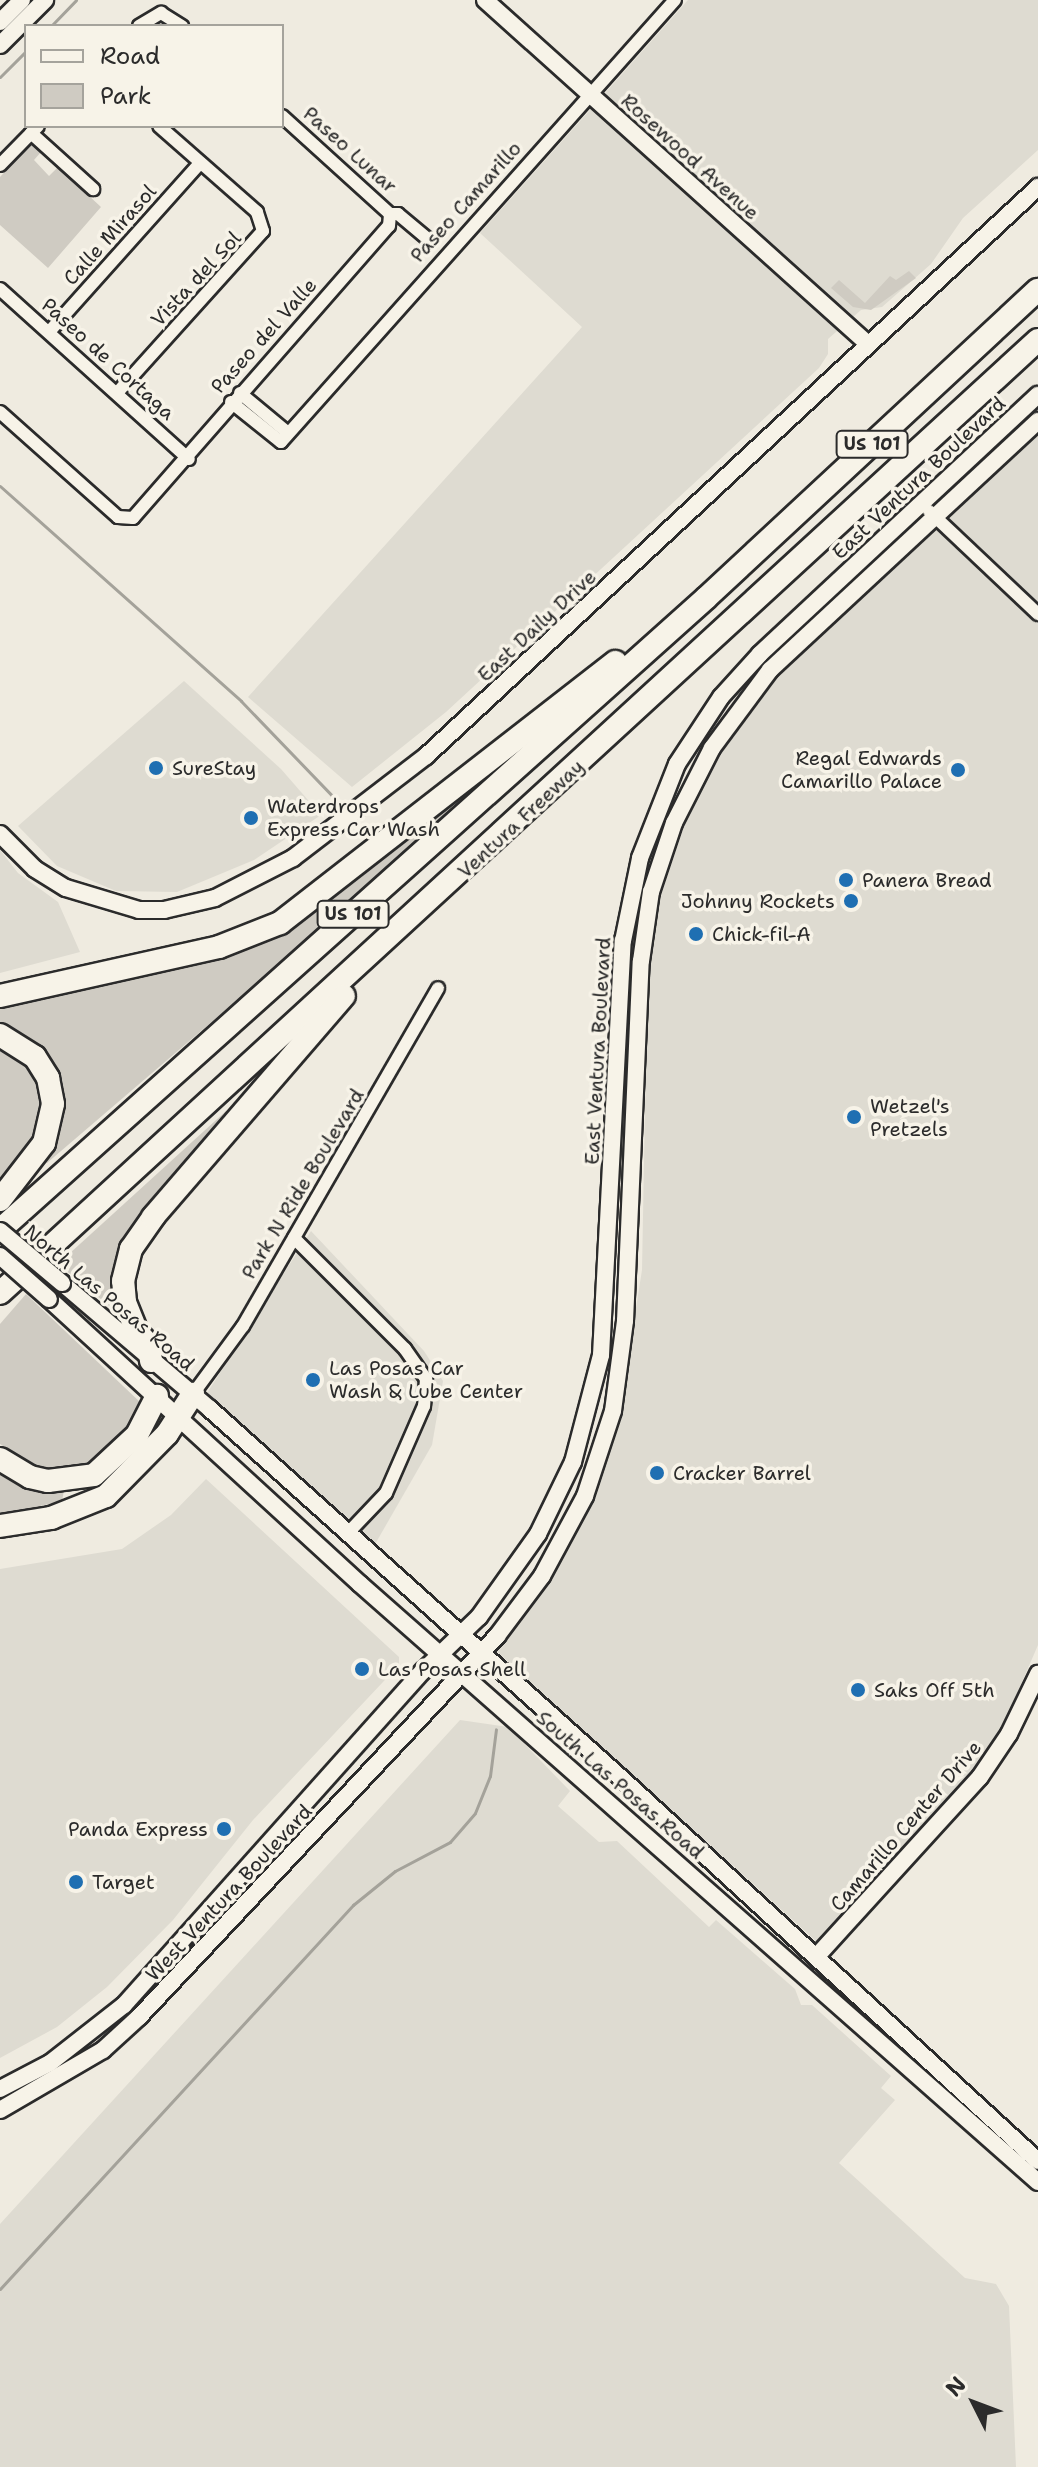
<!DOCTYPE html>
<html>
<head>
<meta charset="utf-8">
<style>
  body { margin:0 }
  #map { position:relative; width:1038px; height:2467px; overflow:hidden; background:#efebe0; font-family:"Shantell Sans",sans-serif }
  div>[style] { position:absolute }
  .built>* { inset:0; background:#dedbd1 }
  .green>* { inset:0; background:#cfcbc2 }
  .stream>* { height:3px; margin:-1.5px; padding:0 1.5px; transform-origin:1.5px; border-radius:1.5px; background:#a4a29a }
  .roads { filter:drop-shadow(2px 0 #2b2b2b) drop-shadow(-2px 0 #2b2b2b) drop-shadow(0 2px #2b2b2b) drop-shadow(0 -2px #2b2b2b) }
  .street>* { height:12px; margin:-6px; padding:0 6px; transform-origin:6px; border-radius:6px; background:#f7f3e8 }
  .secondary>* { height:16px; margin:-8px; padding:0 8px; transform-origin:8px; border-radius:8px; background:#f7f3e8 }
  .highway>* { height:22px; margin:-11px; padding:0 11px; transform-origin:11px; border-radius:11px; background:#f7f3e8 }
  .bridges { filter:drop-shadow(2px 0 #2b2b2b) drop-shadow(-2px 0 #2b2b2b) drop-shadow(0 2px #2b2b2b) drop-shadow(0 -2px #2b2b2b) }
  .secondary-bridge>* { height:16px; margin:-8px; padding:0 8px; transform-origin:8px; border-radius:8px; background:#f7f3e8 }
  .dots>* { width:22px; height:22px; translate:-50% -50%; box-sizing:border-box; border:4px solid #f7f3e8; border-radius:50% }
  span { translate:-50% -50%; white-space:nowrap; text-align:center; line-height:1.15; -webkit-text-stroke:7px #f7f3e8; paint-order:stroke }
  .shield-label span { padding:2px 6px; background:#f7f3e8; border:2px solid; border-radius:6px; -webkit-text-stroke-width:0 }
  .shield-label { font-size:18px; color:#2b2b2b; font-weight:700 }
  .street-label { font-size:20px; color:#2b2b2b }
  .poi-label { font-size:20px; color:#2b2b2b }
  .right { translate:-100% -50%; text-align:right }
  .left { translate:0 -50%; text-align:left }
  .legend { position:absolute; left:24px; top:24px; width:260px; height:104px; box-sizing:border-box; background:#f7f3e8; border:2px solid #a5a39c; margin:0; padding:10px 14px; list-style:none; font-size:24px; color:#2b2b2b }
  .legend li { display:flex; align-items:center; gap:16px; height:40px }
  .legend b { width:40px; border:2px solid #a5a39c }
  .north { position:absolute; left:934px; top:2363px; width:80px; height:80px; -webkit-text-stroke:6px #f7f3e8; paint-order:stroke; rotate:312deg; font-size:22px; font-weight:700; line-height:32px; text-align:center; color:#2b2b2b }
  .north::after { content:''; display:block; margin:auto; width:28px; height:36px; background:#2b2b2b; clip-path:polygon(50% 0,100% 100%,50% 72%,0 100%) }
</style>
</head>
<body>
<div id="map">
  <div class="built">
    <i style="clip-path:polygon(688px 0,1038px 0,1038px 150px,963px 218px,931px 264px,882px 307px,861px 310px,828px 339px,828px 354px,819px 368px,446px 712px,352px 787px,248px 697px,582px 327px,480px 233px)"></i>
    <i style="clip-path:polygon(1038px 428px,1038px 1645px,1004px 1724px,962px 1787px,818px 1943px,494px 1649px,533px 1602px,583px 1515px,618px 1421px,642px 1270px,648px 945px,677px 830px,732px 731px,790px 661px)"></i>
    <i style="clip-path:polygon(184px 681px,281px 769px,321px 815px,254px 860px,177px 892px,116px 891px,57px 866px,18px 826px)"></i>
    <i style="clip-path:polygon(0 850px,18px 873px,58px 902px,80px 952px,0 973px)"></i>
    <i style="clip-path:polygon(311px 1231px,424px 1351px,443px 1381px,432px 1445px,374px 1546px,207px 1393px)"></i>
    <i style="clip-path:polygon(206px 1479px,399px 1657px,399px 1665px,253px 1820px,173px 1920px,107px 1987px,57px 2027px,0 2058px,0 1569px,122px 1549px,171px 1515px)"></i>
    <i style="clip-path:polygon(460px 1720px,508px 1727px,570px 1791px,558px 1806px,599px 1842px,617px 1841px,709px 1927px,716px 1920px,795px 1989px,801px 2005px,812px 2005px,891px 2076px,881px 2088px,895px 2100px,839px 2163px,965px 2278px,996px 2284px,1009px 2306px,1016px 2467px,0 2467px,0 2224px)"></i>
  </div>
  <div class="green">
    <i style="clip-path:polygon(32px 143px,41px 152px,34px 160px,49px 176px,58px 167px,101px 207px,48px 268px,0 225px,0 177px)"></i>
    <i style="clip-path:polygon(909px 271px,916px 278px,871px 310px,853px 307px,831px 288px,839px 280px,865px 303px,890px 276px,896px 280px)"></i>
    <i style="clip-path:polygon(447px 801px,451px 809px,429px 831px,299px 947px,47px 1163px,41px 1158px,58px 1103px,0 1028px,0 1008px,225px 954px)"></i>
    <i style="clip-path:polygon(0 1043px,16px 1051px,38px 1077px,43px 1110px,35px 1142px,0 1187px)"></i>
    <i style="clip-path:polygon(226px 1111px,231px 1113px,165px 1193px,113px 1309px,58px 1264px)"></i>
    <i style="clip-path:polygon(26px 1294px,141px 1403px,137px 1421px,87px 1463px,58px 1469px,33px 1465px,0 1444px,0 1324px)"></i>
    <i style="clip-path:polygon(0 1466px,65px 1485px,62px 1501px,0 1515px)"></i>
  </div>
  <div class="stream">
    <i style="left:51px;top:26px;width:36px;rotate:-46deg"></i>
    <i style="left:0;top:77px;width:37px;rotate:-45deg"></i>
    <i style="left:0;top:486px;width:323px;rotate:41.7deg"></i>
    <i style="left:241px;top:701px;width:141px;rotate:46.1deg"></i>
    <i style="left:0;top:2289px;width:522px;rotate:-47.41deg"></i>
    <i style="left:353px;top:1905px;width:54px;rotate:-39deg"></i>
    <i style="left:395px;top:1871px;width:62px;rotate:-27.8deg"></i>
    <i style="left:450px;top:1842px;width:38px;rotate:-49deg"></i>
    <i style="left:475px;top:1813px;width:40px;rotate:-68deg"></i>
    <i style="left:490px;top:1776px;width:47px;rotate:-82.7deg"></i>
  </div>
  <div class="roads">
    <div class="street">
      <i style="left:161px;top:13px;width:25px;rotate:32deg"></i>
      <i style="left:139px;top:26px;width:26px;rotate:-31deg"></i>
      <i style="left:282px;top:116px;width:146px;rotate:42.2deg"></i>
      <i style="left:31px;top:133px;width:84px;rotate:42.1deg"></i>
      <i style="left:0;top:165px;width:54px;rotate:-45.7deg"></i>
      <i style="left:390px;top:214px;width:8px"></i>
      <i style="left:398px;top:214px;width:38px;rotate:40deg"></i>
      <i style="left:0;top:289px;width:254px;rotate:42deg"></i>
      <i style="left:49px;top:332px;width:227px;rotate:-48.2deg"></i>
      <i style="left:117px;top:393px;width:218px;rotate:-48deg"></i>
      <i style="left:263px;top:231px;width:20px;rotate:-108deg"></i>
      <i style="left:257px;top:212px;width:130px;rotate:-138.7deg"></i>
      <i style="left:240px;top:393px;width:62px;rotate:39.8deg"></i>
      <i style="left:231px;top:402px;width:64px;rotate:38.7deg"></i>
      <i style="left:281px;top:442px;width:592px;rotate:-48.29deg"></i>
      <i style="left:0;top:412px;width:158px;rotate:41.7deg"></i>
      <i style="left:118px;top:517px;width:15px;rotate:4deg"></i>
      <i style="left:133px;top:518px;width:388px;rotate:-48.8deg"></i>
      <i style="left:389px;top:226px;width:12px;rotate:-85deg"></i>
      <i style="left:929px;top:511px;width:150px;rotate:43.4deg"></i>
      <i style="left:294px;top:1238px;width:157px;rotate:45deg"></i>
      <i style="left:405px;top:1349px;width:37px;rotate:55deg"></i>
      <i style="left:426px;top:1379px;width:27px;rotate:94deg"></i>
      <i style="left:424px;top:1406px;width:95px;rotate:113.6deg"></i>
      <i style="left:386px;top:1493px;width:57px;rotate:133.6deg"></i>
      <i style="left:193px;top:1394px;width:84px;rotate:-53.7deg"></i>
      <i style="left:243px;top:1326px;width:390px;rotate:-60deg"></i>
    </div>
    <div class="secondary">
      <i style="left:485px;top:0;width:515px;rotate:41.93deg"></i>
      <i style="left:0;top:22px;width:31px;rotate:-45deg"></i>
      <i style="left:0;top:45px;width:64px;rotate:-45deg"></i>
      <i style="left:0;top:834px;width:49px;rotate:45deg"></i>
      <i style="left:35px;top:869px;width:36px;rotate:32deg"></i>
      <i style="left:66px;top:888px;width:76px;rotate:16.8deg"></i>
      <i style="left:139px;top:910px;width:25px"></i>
      <i style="left:164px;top:910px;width:52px;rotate:-13.2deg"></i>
      <i style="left:215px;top:898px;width:88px;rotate:-27.1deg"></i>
      <i style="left:293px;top:858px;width:168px;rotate:-37.5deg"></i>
      <i style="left:426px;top:756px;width:836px;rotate:-42.91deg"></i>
      <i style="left:62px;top:1283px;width:194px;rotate:40.4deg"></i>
      <i style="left:210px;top:1409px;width:552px;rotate:41.92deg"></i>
      <i style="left:621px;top:1778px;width:566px;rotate:42.57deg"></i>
      <i style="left:49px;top:1299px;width:422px;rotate:42.5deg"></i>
      <i style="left:360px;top:1584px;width:904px;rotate:41.41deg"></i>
      <i style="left:817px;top:1956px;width:242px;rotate:-47.7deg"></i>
      <i style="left:980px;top:1777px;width:52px;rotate:-56deg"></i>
      <i style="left:1009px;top:1734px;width:67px;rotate:-64.2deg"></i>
      <i style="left:0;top:2089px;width:56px;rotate:-27.5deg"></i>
      <i style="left:50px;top:2063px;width:94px;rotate:-38.1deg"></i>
      <i style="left:124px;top:2005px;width:448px;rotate:-48.2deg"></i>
      <i style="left:423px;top:1671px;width:78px;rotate:-44deg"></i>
      <i style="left:479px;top:1617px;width:102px;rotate:-54.6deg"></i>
      <i style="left:538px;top:1534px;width:80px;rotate:-64.1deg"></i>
      <i style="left:573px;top:1462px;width:111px;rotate:-75.3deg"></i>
      <i style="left:601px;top:1355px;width:415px;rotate:-87deg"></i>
      <i style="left:623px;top:941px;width:85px;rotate:-78.4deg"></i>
      <i style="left:640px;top:858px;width:101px;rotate:-68.5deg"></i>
      <i style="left:677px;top:764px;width:80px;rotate:-56.7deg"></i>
      <i style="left:721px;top:697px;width:58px;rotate:-47.8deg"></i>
      <i style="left:760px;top:654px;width:380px;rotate:-43deg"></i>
      <i style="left:0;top:2110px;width:119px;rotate:-30.2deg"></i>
      <i style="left:103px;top:2050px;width:49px;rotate:-42.5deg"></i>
      <i style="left:139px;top:2017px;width:523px;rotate:-46.78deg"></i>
      <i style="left:497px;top:1636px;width:75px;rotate:-53.1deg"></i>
      <i style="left:542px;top:1576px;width:91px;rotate:-61.7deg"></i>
      <i style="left:585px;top:1496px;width:89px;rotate:-71.8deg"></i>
      <i style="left:613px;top:1411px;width:91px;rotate:-82.4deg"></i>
      <i style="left:625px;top:1321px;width:360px;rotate:-87.5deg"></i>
      <i style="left:641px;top:961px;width:70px;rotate:-81.8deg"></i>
      <i style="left:651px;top:892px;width:73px;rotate:-71.6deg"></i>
      <i style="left:674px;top:823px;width:84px;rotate:-63.1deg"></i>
      <i style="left:712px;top:748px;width:97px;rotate:-53.4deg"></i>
      <i style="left:770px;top:670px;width:366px;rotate:-42.9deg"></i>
    </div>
    <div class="highway">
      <i style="left:0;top:996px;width:224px;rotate:-12.6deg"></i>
      <i style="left:219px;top:947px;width:66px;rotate:-21.5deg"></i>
      <i style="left:280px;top:923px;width:425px;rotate:-37.9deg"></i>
      <i style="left:0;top:1035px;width:41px;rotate:32.2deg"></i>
      <i style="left:35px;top:1057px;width:25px;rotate:58deg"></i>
      <i style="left:48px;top:1078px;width:26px;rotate:79deg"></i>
      <i style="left:53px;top:1104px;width:40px;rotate:103deg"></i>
      <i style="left:44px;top:1143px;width:72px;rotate:127.7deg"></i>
      <i style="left:0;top:1230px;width:948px;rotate:-41.83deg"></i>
      <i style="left:706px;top:598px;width:453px;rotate:-42.9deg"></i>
      <i style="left:0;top:1293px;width:1409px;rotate:-42.56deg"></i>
      <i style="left:151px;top:1361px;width:16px;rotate:-97deg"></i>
      <i style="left:149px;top:1345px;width:18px;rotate:-133deg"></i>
      <i style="left:137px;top:1332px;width:32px;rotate:-112deg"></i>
      <i style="left:125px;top:1302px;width:21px;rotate:-95deg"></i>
      <i style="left:123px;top:1281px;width:33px;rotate:-76deg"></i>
      <i style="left:131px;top:1249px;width:39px;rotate:-55deg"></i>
      <i style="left:153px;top:1217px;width:292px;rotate:-49.2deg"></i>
      <i style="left:0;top:1459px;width:35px;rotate:31deg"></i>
      <i style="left:30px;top:1477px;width:18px;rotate:13deg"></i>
      <i style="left:48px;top:1481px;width:46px;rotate:-7.4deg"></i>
      <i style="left:94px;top:1475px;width:59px;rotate:-42.9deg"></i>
      <i style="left:137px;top:1435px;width:44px;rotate:-62.9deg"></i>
      <i style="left:0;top:1526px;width:52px;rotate:-8.9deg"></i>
      <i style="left:51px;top:1518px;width:59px;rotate:-21.8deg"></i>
      <i style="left:106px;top:1496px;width:87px;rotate:-45.5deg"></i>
      <i style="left:167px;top:1434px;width:48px;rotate:-57deg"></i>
    </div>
  </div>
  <div class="bridges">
    <div class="secondary-bridge">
      <i style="left:0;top:1231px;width:81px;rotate:40deg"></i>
      <i style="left:0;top:1256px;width:65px;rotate:41.3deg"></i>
    </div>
  </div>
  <div class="dots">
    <i style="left:156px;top:768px;background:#1f6fb2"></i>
    <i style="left:958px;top:770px;background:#1f6fb2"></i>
    <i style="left:251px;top:818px;background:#1f6fb2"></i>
    <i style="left:846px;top:880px;background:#1f6fb2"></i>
    <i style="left:851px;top:901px;background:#1f6fb2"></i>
    <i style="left:696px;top:934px;background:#1f6fb2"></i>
    <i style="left:854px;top:1117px;background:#1f6fb2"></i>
    <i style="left:313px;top:1380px;background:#1f6fb2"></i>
    <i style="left:657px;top:1473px;background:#1f6fb2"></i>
    <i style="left:362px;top:1669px;background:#1f6fb2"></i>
    <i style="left:858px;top:1690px;background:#1f6fb2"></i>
    <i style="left:224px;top:1829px;background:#1f6fb2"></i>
    <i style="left:76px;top:1882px;background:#1f6fb2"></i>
  </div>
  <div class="shield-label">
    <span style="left:872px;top:444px">US 101</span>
    <span style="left:353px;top:914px">US 101</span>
  </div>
  <div class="street-label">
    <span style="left:350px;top:150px;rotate:42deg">Paseo Lunar</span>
    <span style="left:690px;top:157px;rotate:42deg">Rosewood Avenue</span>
    <span style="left:466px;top:202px;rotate:-48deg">Paseo Camarillo</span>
    <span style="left:110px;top:235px;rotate:-48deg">Calle Mirasol</span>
    <span style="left:196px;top:279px;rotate:-47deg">Vista del Sol</span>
    <span style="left:264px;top:336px;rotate:-48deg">Paseo del Valle</span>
    <span style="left:108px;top:359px;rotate:42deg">Paseo de Cortaga</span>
    <span style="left:919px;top:478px;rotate:-43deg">East Ventura Boulevard</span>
    <span style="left:537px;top:626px;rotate:-43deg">East Daily Drive</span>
    <span style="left:521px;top:819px;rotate:-43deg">Ventura Freeway</span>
    <span style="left:598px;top:1051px;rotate:-87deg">East Ventura Boulevard</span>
    <span style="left:303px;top:1184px;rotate:-59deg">Park N Ride Boulevard</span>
    <span style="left:109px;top:1298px;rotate:40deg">North Las Posas Road</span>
    <span style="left:620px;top:1785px;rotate:41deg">South Las Posas Road</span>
    <span style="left:906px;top:1826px;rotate:-49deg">Camarillo Center Drive</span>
    <span style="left:229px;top:1893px;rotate:-47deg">West Ventura Boulevard</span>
  </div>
  <div class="poi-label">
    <span class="right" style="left:942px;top:770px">Regal Edwards<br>Camarillo Palace</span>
    <span class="left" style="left:172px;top:768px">SureStay</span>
    <span class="left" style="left:267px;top:818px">Waterdrops<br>Express Car Wash</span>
    <span class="left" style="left:862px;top:880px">Panera Bread</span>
    <span class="right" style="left:835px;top:901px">Johnny Rockets</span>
    <span class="left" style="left:712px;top:934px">Chick-fil-A</span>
    <span class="left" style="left:870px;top:1118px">Wetzel's<br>Pretzels</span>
    <span class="left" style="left:329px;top:1380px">Las Posas Car<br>Wash &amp; Lube Center</span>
    <span class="left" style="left:673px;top:1473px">Cracker Barrel</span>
    <span class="left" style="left:378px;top:1669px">Las Posas Shell</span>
    <span class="left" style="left:874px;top:1690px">Saks Off 5th</span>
    <span class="right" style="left:208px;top:1829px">Panda Express</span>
    <span class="left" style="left:92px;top:1882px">Target</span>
  </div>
  <ul class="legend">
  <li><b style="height:10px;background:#f7f3e8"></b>Road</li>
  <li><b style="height:22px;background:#cfcbc2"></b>Park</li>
  </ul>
  <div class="north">N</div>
</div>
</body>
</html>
